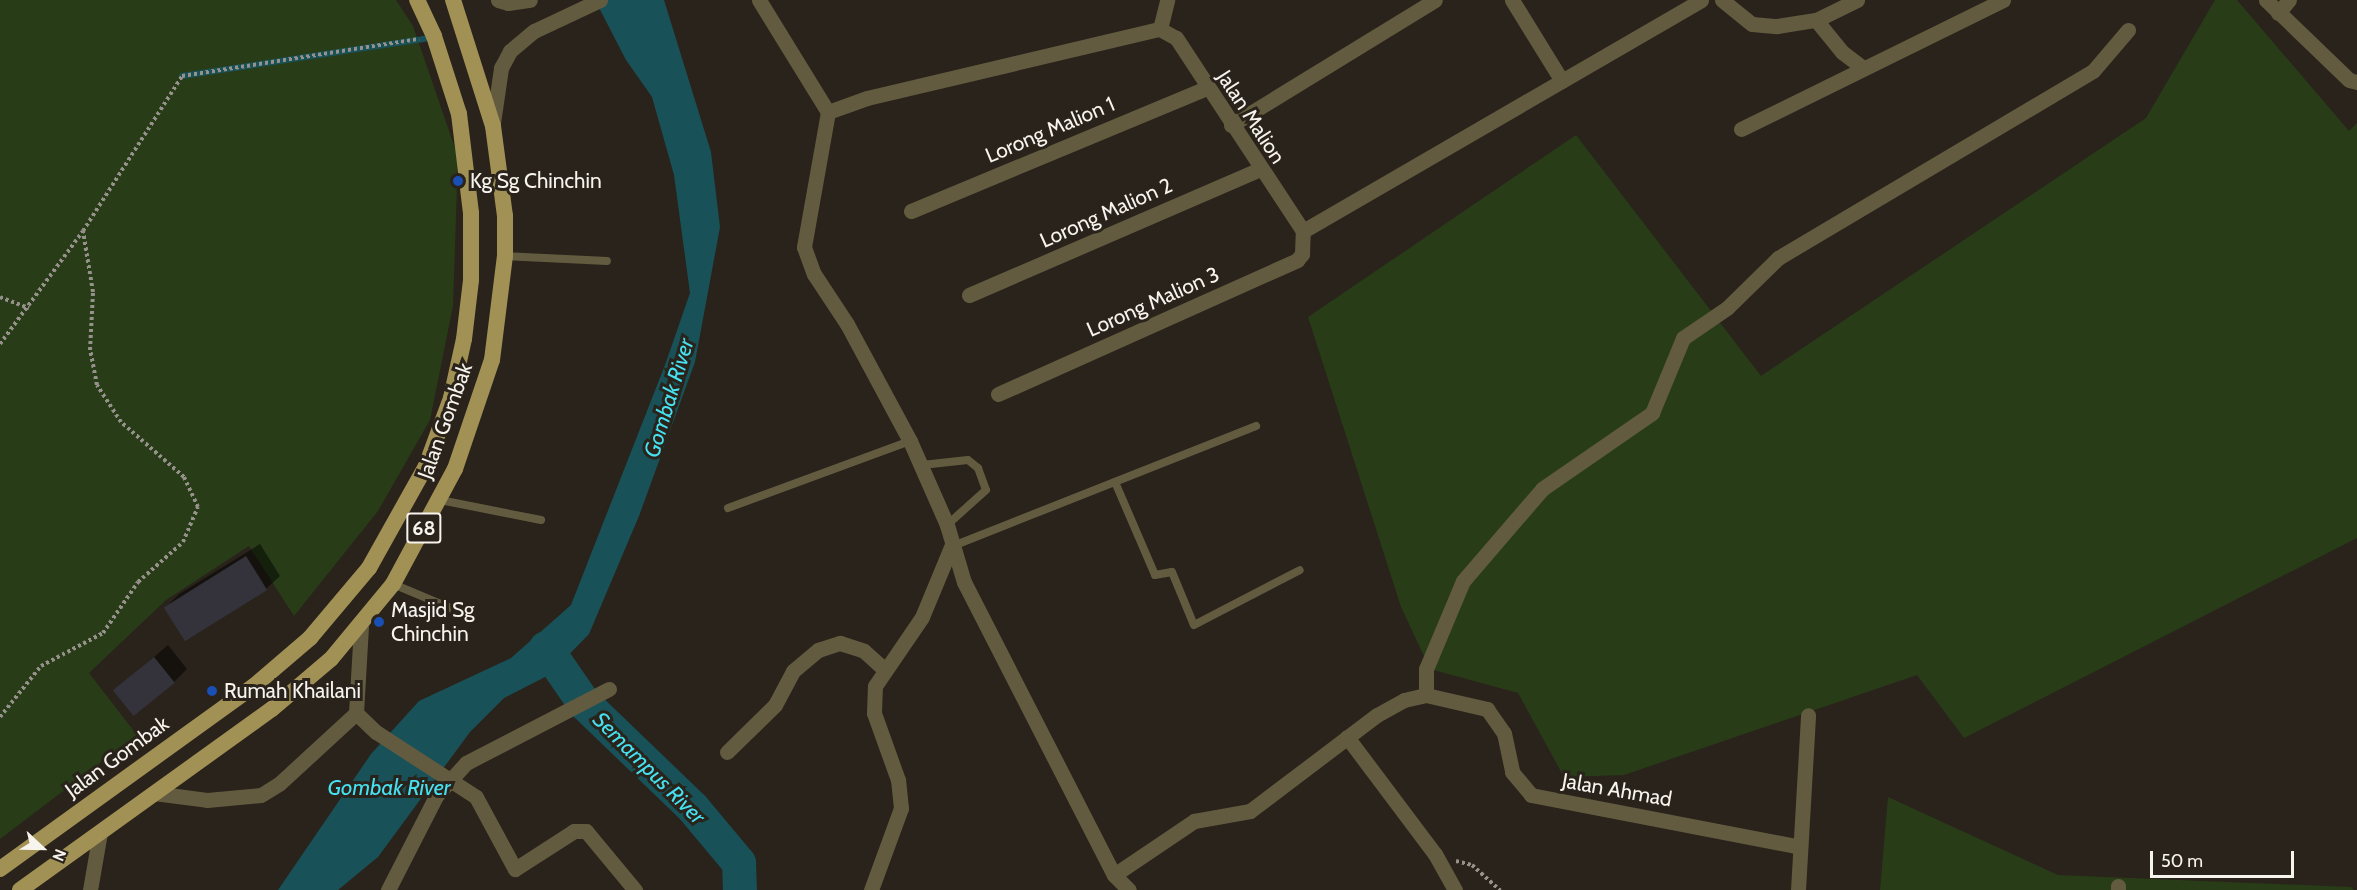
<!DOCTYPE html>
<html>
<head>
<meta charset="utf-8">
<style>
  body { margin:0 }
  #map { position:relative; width:2357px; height:890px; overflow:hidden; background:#29231b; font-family:Cabin,sans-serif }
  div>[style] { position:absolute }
  .green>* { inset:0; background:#283c18 }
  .water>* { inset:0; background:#185157 }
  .shadow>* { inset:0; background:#0007 }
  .stream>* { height:6px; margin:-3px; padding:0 3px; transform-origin:3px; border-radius:3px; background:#185157 }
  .river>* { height:34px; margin:-17px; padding:0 17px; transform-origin:17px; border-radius:17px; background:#185157 }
  .building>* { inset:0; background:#34323b; transform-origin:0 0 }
  .path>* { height:4px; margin-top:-2px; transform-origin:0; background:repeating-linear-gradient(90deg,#96918a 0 3px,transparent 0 6px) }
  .service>* { height:8px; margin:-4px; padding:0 4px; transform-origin:4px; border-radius:4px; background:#635b3f }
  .minor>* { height:15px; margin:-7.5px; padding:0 7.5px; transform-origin:7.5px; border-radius:7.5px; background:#635b3f }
  .primary>* { height:16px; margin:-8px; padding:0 8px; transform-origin:8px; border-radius:8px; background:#a29155 }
  .dots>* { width:16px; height:16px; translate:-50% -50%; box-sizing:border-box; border:3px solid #29231b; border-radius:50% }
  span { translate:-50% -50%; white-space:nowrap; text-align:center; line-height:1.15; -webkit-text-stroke:6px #29231b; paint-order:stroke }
  .shield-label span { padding:2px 4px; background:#29231b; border:2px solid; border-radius:4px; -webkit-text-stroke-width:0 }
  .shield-label { font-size:20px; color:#f7f3ed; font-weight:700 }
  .street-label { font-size:21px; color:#f7f3ed }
  .poi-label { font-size:21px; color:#f7f3ed }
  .left { translate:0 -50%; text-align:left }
  .water-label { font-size:22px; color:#46e1f0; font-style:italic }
  .north { position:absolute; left:12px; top:818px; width:60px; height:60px; -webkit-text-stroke:4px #29231b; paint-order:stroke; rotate:112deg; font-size:16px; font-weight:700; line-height:24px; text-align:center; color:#f7f3ed }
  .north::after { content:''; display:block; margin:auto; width:21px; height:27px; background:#f7f3ed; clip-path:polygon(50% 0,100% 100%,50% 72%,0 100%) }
  .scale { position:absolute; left:2150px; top:851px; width:144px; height:27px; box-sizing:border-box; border:3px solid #f7f3ed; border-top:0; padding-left:8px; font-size:18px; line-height:21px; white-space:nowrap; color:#f7f3ed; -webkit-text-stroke:4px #29231b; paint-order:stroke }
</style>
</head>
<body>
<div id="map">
  <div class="green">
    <i style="clip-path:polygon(0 0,396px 0,413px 26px,458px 157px,453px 306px,430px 420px,378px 511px,294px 616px,249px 546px,166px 600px,89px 673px,137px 735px,0 839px)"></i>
    <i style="clip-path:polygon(2215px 0,2237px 0,2349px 131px,2357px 123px,2357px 538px,1964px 738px,1917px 675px,1624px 775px,1564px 777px,1518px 693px,1430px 669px,1401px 607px,1308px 317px,1576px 135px,1761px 376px,2146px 118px)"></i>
    <i style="clip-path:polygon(1888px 797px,2058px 875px,2351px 887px,2354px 890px,1880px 890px)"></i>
  </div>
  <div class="water">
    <i style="clip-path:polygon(595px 0,664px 0,711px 152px,720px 227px,695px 362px,639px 516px,589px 634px,549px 675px,504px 698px,470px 732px,378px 857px,338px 890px,278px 890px,371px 754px,419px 701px,511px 658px,571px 605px,665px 365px,690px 293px,674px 175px,652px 97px,626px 60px)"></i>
  </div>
  <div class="shadow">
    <i style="clip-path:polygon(260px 544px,280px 576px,266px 589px,166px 607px,179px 594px)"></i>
    <i style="clip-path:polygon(168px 645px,187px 669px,174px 682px,115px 690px)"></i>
  </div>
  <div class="stream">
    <i style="left:182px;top:76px;width:246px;rotate:-8.7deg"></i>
  </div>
  <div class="river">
    <i style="left:546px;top:648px;width:67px;rotate:55.4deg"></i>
    <i style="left:584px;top:703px;width:151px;rotate:43.9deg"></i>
    <i style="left:693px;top:808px;width:72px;rotate:50.1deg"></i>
    <i style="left:739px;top:863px;width:27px;rotate:88deg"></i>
  </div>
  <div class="building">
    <i style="left:246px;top:556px;width:40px;height:97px;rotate:58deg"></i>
    <i style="left:154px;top:657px;width:33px;height:53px;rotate:51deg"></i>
  </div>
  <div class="path">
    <i style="left:0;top:297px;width:31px;rotate:21deg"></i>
    <i style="left:0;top:344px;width:140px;rotate:-53.7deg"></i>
    <i style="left:83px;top:231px;width:184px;rotate:-57.4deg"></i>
    <i style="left:182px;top:76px;width:240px;rotate:-8.9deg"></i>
    <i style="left:0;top:717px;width:65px;rotate:-51.2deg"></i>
    <i style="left:41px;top:666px;width:70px;rotate:-28deg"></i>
    <i style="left:103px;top:633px;width:62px;rotate:-55.5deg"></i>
    <i style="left:138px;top:582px;width:60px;rotate:-41.6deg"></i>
    <i style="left:183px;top:542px;width:38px;rotate:-67deg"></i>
    <i style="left:198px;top:507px;width:33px;rotate:-115deg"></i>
    <i style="left:184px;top:477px;width:84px;rotate:-138.9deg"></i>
    <i style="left:121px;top:422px;width:44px;rotate:-123deg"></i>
    <i style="left:97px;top:385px;width:36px;rotate:-101deg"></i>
    <i style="left:90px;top:350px;width:58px;rotate:-87deg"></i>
    <i style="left:93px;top:292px;width:62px;rotate:-99.3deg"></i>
    <i style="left:1456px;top:861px;width:16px;rotate:14deg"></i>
    <i style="left:1472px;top:865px;width:38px;rotate:42deg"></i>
  </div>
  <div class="service">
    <i style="left:505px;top:256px;width:102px;rotate:2.8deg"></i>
    <i style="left:922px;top:465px;width:46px;rotate:-6.2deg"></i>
    <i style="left:968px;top:460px;width:13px;rotate:39deg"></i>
    <i style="left:978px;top:468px;width:23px;rotate:70deg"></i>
    <i style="left:986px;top:490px;width:52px;rotate:138.1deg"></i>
    <i style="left:1115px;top:482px;width:101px;rotate:66.7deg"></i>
    <i style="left:1155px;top:575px;width:17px;rotate:-10deg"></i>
    <i style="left:1172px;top:572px;width:57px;rotate:67.5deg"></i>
    <i style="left:1194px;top:625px;width:119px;rotate:-27.4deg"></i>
    <i style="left:440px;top:500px;width:103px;rotate:11.2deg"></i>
    <i style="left:728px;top:508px;width:194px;rotate:-20.2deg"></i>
    <i style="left:953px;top:546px;width:326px;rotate:-21.6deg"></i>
    <i style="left:393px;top:584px;width:86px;rotate:22.7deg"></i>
  </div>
  <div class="minor">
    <i style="left:498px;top:0;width:10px;rotate:17deg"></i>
    <i style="left:508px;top:3px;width:22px;rotate:-8deg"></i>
    <i style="left:759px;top:0;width:132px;rotate:58.4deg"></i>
    <i style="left:828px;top:112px;width:137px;rotate:100.1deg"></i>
    <i style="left:804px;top:247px;width:29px;rotate:70deg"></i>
    <i style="left:814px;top:274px;width:60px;rotate:56.6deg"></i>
    <i style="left:847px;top:324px;width:133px;rotate:61.7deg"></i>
    <i style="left:910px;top:441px;width:92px;rotate:66.2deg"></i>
    <i style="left:947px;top:525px;width:59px;rotate:73.4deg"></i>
    <i style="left:964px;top:582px;width:329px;rotate:62.9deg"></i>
    <i style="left:1114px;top:875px;width:21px;rotate:45deg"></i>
    <i style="left:1512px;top:0;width:95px;rotate:58.3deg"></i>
    <i style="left:1722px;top:0;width:38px;rotate:39deg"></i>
    <i style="left:1752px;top:24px;width:25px;rotate:5deg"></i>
    <i style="left:1777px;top:26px;width:39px;rotate:-9deg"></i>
    <i style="left:1857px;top:0;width:46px;rotate:154deg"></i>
    <i style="left:1816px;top:20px;width:41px;rotate:50.9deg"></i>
    <i style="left:1842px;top:52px;width:26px;rotate:37deg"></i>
    <i style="left:2266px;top:0;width:115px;rotate:43.9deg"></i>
    <i style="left:2349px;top:80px;width:8px;rotate:14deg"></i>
    <i style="left:2278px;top:13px;width:17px;rotate:-50deg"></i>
    <i style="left:1160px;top:29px;width:30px;rotate:-76deg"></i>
    <i style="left:828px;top:112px;width:41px;rotate:-19.7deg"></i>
    <i style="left:867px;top:98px;width:301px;rotate:-13.3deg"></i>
    <i style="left:493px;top:123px;width:56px;rotate:-81.7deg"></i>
    <i style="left:501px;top:68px;width:19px;rotate:-62deg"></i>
    <i style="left:510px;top:51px;width:31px;rotate:-40deg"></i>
    <i style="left:534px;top:31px;width:73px;rotate:-25.2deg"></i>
    <i style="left:1231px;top:125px;width:239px;rotate:-31.5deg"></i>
    <i style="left:1741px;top:129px;width:292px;rotate:-26.2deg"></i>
    <i style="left:911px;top:211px;width:320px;rotate:-22.6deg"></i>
    <i style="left:1303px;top:231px;width:460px;rotate:-30.1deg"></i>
    <i style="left:969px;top:295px;width:317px;rotate:-23.4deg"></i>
    <i style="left:998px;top:394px;width:328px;rotate:-24.1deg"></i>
    <i style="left:1297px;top:260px;width:8px;rotate:-50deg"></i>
    <i style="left:1302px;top:254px;width:23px;rotate:-88deg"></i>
    <i style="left:1303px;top:231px;width:231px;rotate:-123.3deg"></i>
    <i style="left:1176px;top:38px;width:18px;rotate:-151deg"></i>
    <i style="left:1426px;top:695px;width:26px;rotate:-90deg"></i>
    <i style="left:1426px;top:669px;width:95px;rotate:-67.2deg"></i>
    <i style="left:1463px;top:581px;width:121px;rotate:-49.3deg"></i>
    <i style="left:1542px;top:489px;width:134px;rotate:-34.6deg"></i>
    <i style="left:1652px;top:413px;width:81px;rotate:-67.5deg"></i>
    <i style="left:1683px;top:338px;width:53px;rotate:-34.3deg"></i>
    <i style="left:1727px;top:308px;width:71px;rotate:-44.4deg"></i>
    <i style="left:1778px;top:258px;width:366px;rotate:-30.7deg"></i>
    <i style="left:2093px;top:71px;width:54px;rotate:-49.5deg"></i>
    <i style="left:356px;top:713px;width:28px;rotate:44deg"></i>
    <i style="left:376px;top:732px;width:119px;rotate:33deg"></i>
    <i style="left:476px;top:797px;width:82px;rotate:61.6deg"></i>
    <i style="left:515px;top:869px;width:70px;rotate:-32.8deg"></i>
    <i style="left:574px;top:831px;width:12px"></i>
    <i style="left:586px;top:831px;width:77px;rotate:50.3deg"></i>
    <i style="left:1347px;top:737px;width:146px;rotate:53.1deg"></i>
    <i style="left:1435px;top:854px;width:41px;rotate:60.9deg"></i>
    <i style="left:727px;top:752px;width:67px;rotate:-44.4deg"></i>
    <i style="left:775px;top:705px;width:38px;rotate:-62deg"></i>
    <i style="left:793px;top:671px;width:33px;rotate:-40deg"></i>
    <i style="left:818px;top:650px;width:23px;rotate:-18deg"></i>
    <i style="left:840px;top:643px;width:25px;rotate:18deg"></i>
    <i style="left:864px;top:651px;width:27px;rotate:42deg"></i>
    <i style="left:154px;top:793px;width:53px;rotate:7.5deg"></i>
    <i style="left:207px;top:800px;width:54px;rotate:-5.3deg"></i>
    <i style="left:261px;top:795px;width:22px;rotate:-32deg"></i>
    <i style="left:280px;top:783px;width:103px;rotate:-42.6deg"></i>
    <i style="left:356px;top:713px;width:87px;rotate:-86.7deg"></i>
    <i style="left:1114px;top:875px;width:97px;rotate:-34deg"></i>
    <i style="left:1194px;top:821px;width:57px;rotate:-10.1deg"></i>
    <i style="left:1250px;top:811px;width:159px;rotate:-37.1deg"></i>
    <i style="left:1377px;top:715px;width:31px;rotate:-29deg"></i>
    <i style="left:1404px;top:700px;width:23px;rotate:-13deg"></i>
    <i style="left:1426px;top:695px;width:63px;rotate:12.9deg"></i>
    <i style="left:1487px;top:709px;width:29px;rotate:55deg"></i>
    <i style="left:1504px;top:733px;width:40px;rotate:78deg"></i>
    <i style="left:1512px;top:772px;width:30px;rotate:50deg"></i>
    <i style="left:1531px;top:795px;width:274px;rotate:10.9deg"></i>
    <i style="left:90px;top:890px;width:59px;rotate:-80.2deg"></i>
    <i style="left:388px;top:890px;width:106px;rotate:-62.9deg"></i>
    <i style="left:436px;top:796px;width:45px;rotate:-47.7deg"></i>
    <i style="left:466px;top:763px;width:161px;rotate:-27.4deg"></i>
    <i style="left:871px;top:890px;width:87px;rotate:-69.9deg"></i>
    <i style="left:901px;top:808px;width:28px;rotate:-96deg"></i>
    <i style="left:898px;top:780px;width:71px;rotate:-109.7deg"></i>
    <i style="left:874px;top:713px;width:27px;rotate:-88deg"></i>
    <i style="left:875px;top:686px;width:83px;rotate:-55.7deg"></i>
    <i style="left:922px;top:617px;width:76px;rotate:-67.5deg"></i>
    <i style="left:1798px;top:890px;width:175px;rotate:-86.7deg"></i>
    <i style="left:2118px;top:890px;width:4px;rotate:-90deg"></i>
  </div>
  <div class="primary">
    <i style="left:0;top:869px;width:313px;rotate:-35.8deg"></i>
    <i style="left:254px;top:686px;width:74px;rotate:-40.6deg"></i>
    <i style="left:310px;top:638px;width:92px;rotate:-49.9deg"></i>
    <i style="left:369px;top:568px;width:117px;rotate:-60.8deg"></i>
    <i style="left:426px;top:466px;width:72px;rotate:-69.8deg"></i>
    <i style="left:451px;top:398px;width:60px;rotate:-77.6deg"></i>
    <i style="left:464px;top:339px;width:59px;rotate:-83.2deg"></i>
    <i style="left:471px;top:280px;width:67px;rotate:-90deg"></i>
    <i style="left:471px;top:213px;width:100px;rotate:-96.9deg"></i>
    <i style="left:459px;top:114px;width:82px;rotate:-107.8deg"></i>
    <i style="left:434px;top:36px;width:40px;rotate:-115deg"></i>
    <i style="left:20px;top:890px;width:310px;rotate:-35.7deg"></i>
    <i style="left:272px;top:709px;width:77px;rotate:-40.3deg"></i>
    <i style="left:331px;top:659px;width:97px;rotate:-50.4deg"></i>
    <i style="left:393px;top:584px;width:131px;rotate:-61.7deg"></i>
    <i style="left:455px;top:469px;width:115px;rotate:-71.3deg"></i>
    <i style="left:492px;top:360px;width:105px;rotate:-82.9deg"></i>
    <i style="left:505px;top:256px;width:40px;rotate:-90deg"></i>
    <i style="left:505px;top:216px;width:91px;rotate:-97.6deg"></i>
    <i style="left:493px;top:126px;width:132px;rotate:-107.6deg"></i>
  </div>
  <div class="dots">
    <i style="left:458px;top:181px;background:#1a4fb4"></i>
    <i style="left:379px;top:622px;background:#1a4fb4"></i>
    <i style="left:212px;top:691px;background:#1a4fb4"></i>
  </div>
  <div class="shield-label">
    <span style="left:424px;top:528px">68</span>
  </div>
  <div class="street-label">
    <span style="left:1251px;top:117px;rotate:57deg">Jalan Malion</span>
    <span style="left:1050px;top:130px;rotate:-23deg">Lorong Malion 1</span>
    <span style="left:1106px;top:213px;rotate:-24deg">Lorong Malion 2</span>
    <span style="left:1153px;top:302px;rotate:-24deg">Lorong Malion 3</span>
    <span style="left:445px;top:421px;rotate:-70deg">Jalan Gombak</span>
    <span style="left:117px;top:757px;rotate:-36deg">Jalan Gombak</span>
    <span style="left:1617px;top:790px;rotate:10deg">Jalan Ahmad</span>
  </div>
  <div class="poi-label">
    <span class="left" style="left:470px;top:181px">Kg Sg Chinchin</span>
    <span class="left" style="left:391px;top:622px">Masjid Sg<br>Chinchin</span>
    <span class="left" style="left:224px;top:691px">Rumah Khailani</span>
  </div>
  <div class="water-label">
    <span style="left:669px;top:398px;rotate:-73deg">Gombak River</span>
    <span style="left:649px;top:768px;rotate:45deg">Semampus River</span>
    <span style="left:389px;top:788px">Gombak River</span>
  </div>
  <div class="north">N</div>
  <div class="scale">50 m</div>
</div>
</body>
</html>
